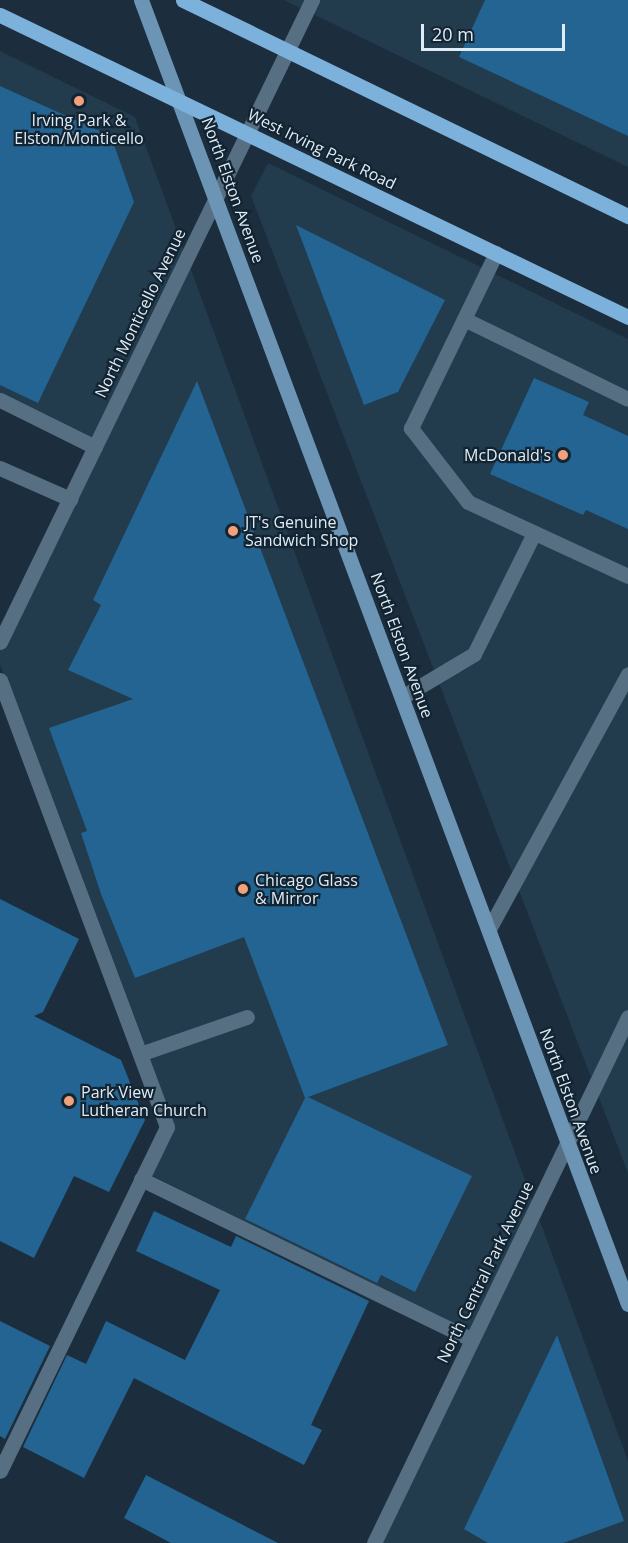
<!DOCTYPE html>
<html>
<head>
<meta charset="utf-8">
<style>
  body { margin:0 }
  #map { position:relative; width:628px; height:1543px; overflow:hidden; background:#1c2e3d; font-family:"Open Sans",sans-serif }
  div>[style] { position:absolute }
  .built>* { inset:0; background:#223b4d }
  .building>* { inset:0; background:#236492 }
  .service>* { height:15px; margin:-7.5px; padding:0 7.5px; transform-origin:7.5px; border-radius:7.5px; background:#566f83 }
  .minor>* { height:15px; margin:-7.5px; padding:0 7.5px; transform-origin:7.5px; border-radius:7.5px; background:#566f83 }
  .secondary>* { height:15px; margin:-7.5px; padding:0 7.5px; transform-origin:7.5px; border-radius:7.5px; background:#6c94b5 }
  .primary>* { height:15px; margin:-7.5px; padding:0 7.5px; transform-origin:7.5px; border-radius:7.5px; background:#7cb1db }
  .dots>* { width:16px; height:16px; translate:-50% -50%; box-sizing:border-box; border:3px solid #122432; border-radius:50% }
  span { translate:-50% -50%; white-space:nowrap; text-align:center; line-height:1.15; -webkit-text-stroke:4.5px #122432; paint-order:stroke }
  .poi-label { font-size:16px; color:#e0ecf5 }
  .right { translate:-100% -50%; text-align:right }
  .left { translate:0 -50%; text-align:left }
  .street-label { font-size:16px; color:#e0ecf5 }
  .scale { position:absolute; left:421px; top:24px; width:144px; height:27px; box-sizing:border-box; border:3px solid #e0ecf5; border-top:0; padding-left:8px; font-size:18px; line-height:21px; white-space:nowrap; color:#e0ecf5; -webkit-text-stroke:4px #122432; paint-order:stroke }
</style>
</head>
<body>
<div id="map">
  <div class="built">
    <i style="clip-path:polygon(284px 0,628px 0,628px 167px)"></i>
    <i style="clip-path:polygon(0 51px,135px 117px,628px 1461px,628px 1543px,380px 1543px,482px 1338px,151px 1175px,172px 1124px,0 664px,0 649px,98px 441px,0 394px)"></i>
    <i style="clip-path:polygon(268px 163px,628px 339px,628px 1173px,251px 196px)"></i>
  </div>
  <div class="building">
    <i style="clip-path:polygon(485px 0,628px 0,628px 136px,459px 57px)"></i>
    <i style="clip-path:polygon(0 86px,111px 136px,134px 202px,38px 403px,0 385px)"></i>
    <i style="clip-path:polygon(296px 225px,445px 300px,398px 392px,364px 405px)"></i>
    <i style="clip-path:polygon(534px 378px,589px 402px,583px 415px,628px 436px,628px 529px,586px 510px,583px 515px,490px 474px)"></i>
    <i style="clip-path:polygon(197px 381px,448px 1045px,308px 1097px,472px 1176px,415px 1292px,381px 1275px,377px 1283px,245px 1219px,305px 1098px,244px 937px,135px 978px,101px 894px,81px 833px,87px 831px,49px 728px,133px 699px,68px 670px,101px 605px,93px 600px)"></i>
    <i style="clip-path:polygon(0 899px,79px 939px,43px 1012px,34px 1016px,121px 1060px,145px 1120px,109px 1192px,74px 1176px,34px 1258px,0 1241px)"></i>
    <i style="clip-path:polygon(154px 1211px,231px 1247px,236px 1236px,369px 1301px,311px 1425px,322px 1430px,304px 1465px,134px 1378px,84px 1478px,23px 1447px,67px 1355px,86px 1364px,106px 1321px,185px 1360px,220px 1290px,136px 1251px)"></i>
    <i style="clip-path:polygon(0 1321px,50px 1346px,5px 1439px,0 1436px)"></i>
    <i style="clip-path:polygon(557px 1335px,624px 1521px,563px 1543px,488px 1543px,464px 1529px)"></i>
    <i style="clip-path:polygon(146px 1475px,278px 1543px,171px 1543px,124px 1518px)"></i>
  </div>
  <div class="service">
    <i style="left:496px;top:253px;width:195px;rotate:115.9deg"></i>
    <i style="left:411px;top:428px;width:93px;rotate:52.4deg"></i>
    <i style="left:468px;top:502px;width:176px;rotate:24.8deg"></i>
    <i style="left:464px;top:319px;width:182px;rotate:26deg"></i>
    <i style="left:0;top:400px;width:106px;rotate:26.3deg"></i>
    <i style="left:0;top:468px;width:77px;rotate:23.9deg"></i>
    <i style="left:0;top:680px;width:477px;rotate:69.5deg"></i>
    <i style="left:167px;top:1127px;width:382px;rotate:115.9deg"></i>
    <i style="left:402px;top:697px;width:84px;rotate:-30.8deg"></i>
    <i style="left:474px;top:654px;width:135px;rotate:-63.6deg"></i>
    <i style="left:489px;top:929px;width:290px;rotate:-61.4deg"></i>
    <i style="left:140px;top:1054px;width:113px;rotate:-19.1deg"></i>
    <i style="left:141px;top:1179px;width:368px;rotate:25.9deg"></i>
  </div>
  <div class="minor">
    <i style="left:0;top:642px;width:714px;rotate:-64.08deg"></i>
    <i style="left:374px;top:1543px;width:584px;rotate:-64.22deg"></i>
  </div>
  <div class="secondary">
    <i style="left:141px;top:0;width:1392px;rotate:69.52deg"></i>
  </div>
  <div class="primary">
    <i style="left:183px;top:0;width:495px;rotate:25.9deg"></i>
    <i style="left:0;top:15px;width:697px;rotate:25.68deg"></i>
  </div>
  <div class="dots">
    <i style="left:79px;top:101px;background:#f1a27b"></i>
    <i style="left:563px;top:455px;background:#f1a27b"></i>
    <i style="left:233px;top:531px;background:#f1a27b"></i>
    <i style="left:243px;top:889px;background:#f1a27b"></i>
    <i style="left:69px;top:1101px;background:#f1a27b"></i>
  </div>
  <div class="poi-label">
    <span style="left:79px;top:129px">Irving Park &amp;<br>Elston/Monticello</span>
    <span class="right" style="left:551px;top:455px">McDonald's</span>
    <span class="left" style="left:245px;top:531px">JT's Genuine<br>Sandwich Shop</span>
    <span class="left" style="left:255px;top:889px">Chicago Glass<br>&amp; Mirror</span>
    <span class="left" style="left:81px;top:1101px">Park View<br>Lutheran Church</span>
  </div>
  <div class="street-label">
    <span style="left:322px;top:149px;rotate:26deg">West Irving Park Road</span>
    <span style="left:233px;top:190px;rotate:70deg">North Elston Avenue</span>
    <span style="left:140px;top:313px;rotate:-64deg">North Monticello Avenue</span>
    <span style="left:402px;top:645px;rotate:70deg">North Elston Avenue</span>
    <span style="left:571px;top:1101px;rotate:70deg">North Elston Avenue</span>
    <span style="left:485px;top:1272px;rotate:-64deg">North Central Park Avenue</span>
  </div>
  <div class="scale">20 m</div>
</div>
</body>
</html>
